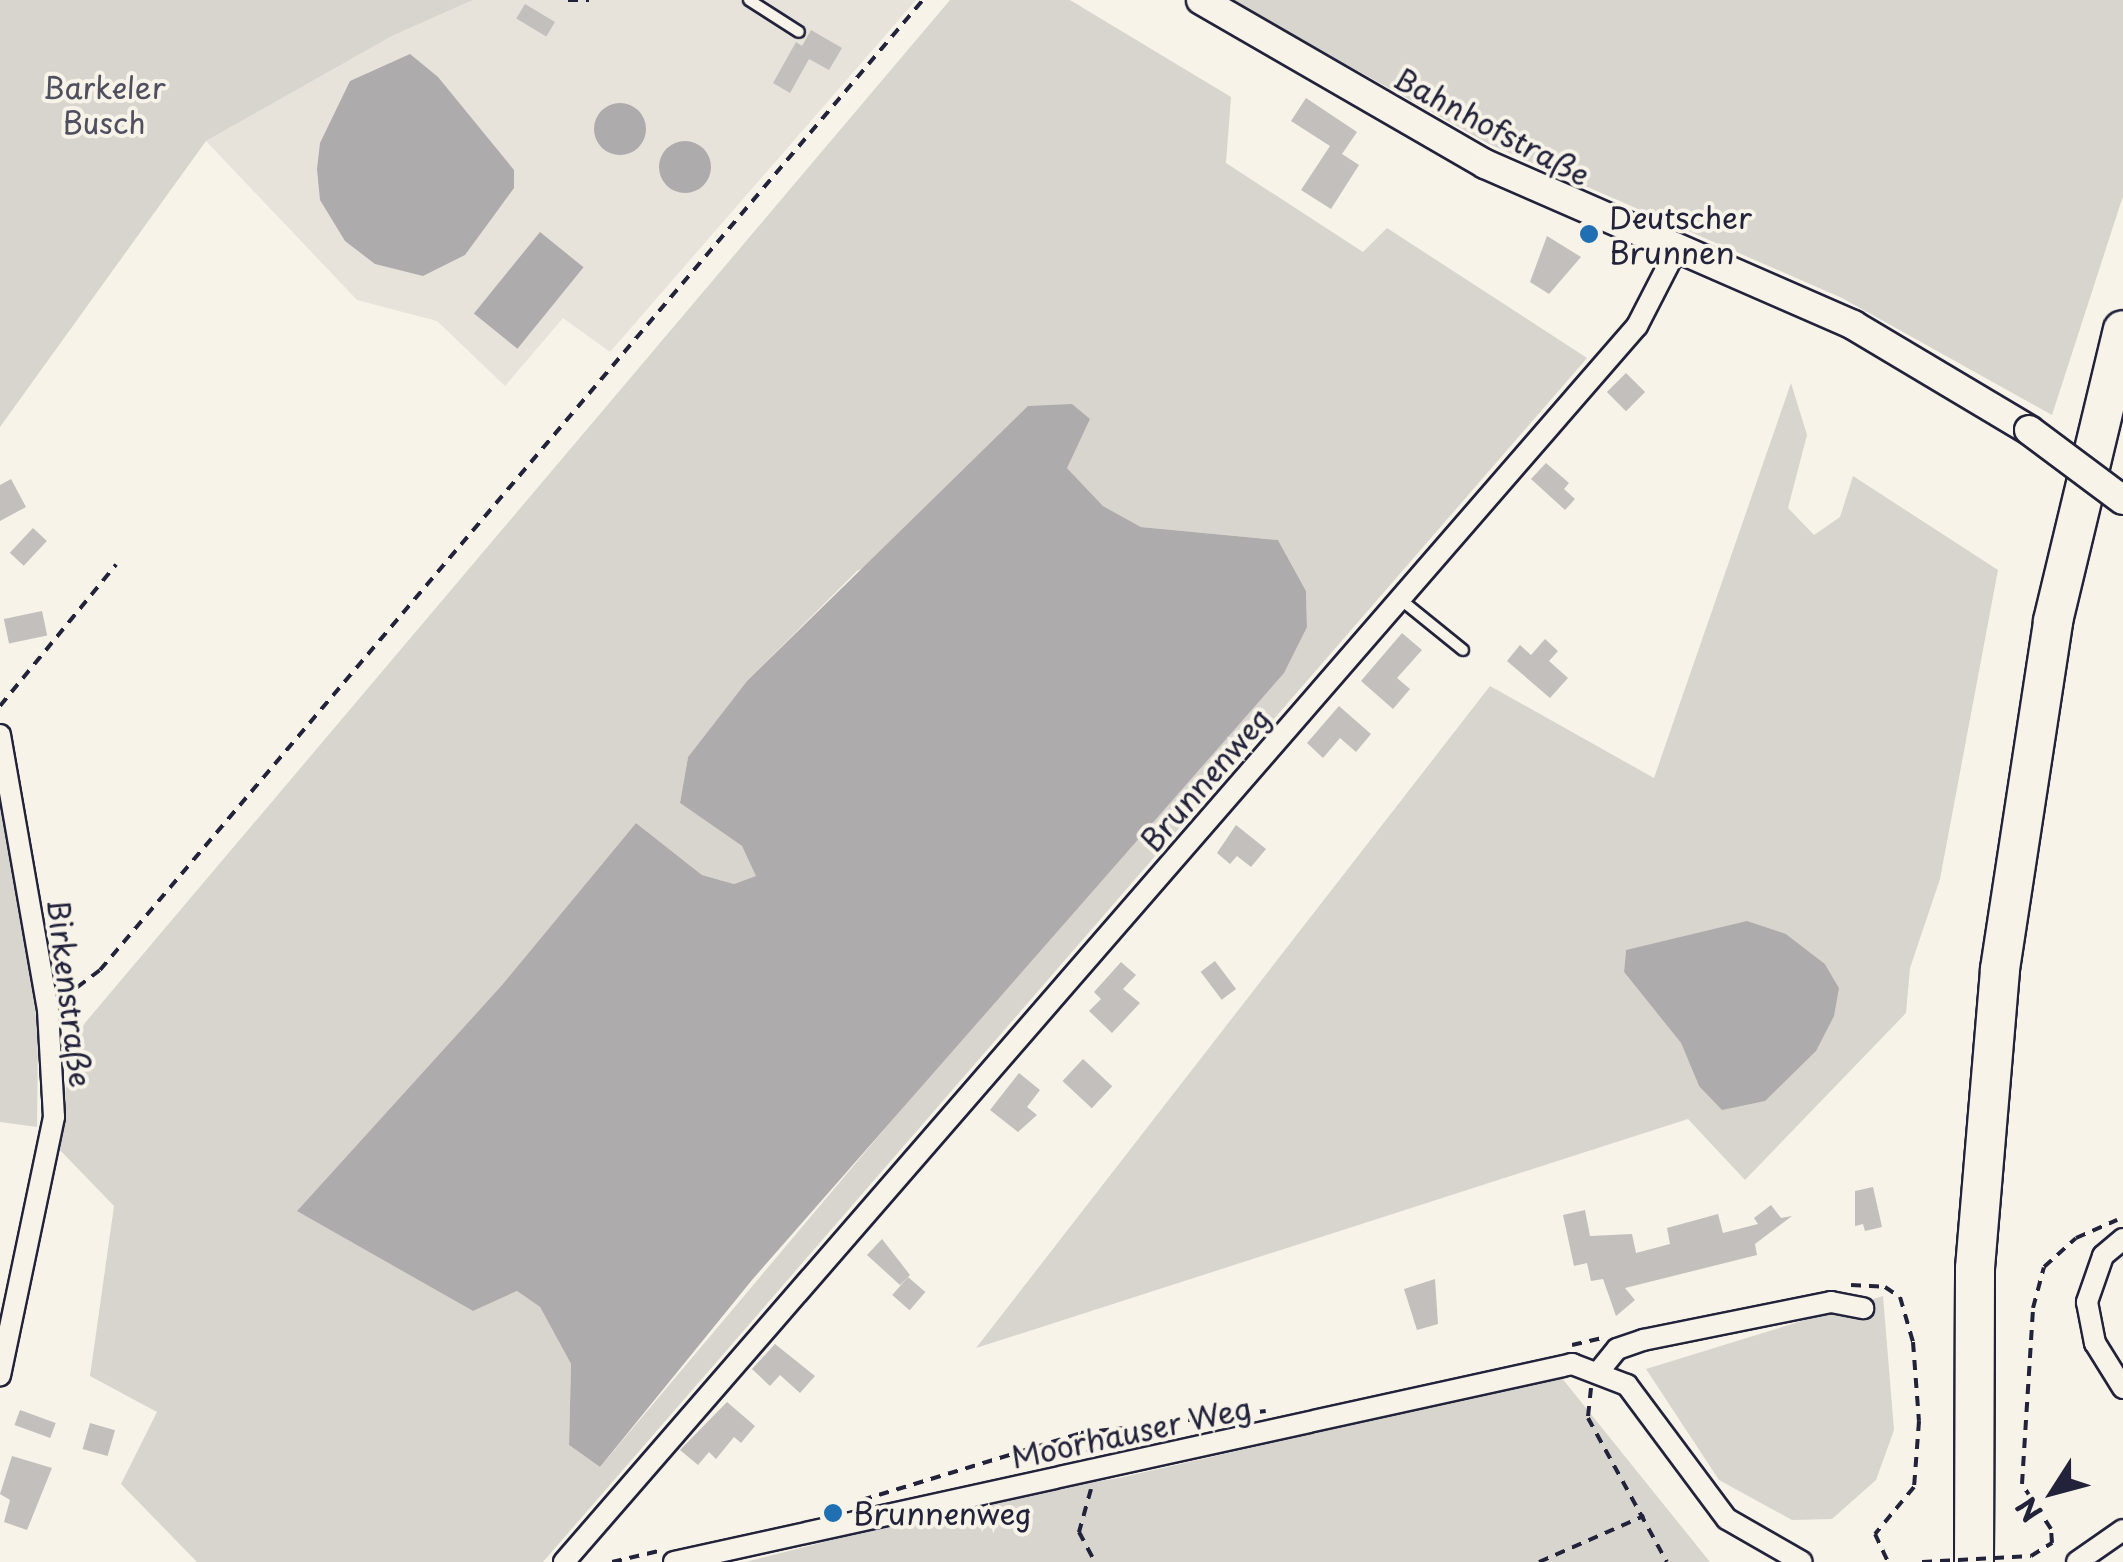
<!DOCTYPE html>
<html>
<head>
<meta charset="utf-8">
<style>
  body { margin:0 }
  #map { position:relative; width:2123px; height:1562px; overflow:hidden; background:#f7f3e8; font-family:"Playpen Sans",sans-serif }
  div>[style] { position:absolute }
  .built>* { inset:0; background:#e7e3db }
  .green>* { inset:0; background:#d8d5cf }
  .water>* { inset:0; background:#aeabad; transform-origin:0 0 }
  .round { border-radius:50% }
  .building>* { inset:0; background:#c2bfbd; transform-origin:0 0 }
  .path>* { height:4px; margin-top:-2px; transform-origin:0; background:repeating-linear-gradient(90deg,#22223b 0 10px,transparent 0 18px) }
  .roads { filter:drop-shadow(2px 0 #22223b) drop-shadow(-2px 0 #22223b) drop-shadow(0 2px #22223b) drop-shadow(0 -2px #22223b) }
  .lane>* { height:10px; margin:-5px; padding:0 5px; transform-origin:5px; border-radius:5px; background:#f7f3e8 }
  .street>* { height:20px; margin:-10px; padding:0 10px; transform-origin:10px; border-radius:10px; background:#f7f3e8 }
  .secondary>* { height:28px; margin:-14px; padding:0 14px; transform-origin:14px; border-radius:14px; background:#f7f3e8 }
  .highway>* { height:38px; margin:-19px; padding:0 19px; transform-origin:19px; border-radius:19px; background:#f7f3e8 }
  .path-bridge>* { height:4px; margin-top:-2px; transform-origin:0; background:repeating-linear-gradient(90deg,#22223b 0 10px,transparent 0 18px) }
  .bridges { filter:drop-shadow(2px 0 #22223b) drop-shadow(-2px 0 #22223b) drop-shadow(0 2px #22223b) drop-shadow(0 -2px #22223b) }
  .secondary-bridge>* { height:28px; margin:-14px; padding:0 14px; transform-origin:14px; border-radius:14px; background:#f7f3e8 }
  .dots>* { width:28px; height:28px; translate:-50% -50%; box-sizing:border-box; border:5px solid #f7f3e8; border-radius:50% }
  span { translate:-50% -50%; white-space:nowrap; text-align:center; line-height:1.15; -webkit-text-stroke:8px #f7f3e8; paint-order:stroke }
  .park-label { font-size:30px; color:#504f60 }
  .street-label { font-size:30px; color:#22223b }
  .poi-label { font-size:30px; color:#22223b }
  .left { translate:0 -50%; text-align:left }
  .north { position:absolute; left:2003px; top:1442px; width:100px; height:100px; -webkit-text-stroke:8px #f7f3e8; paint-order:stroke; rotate:234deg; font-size:28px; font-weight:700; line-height:40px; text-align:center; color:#22223b }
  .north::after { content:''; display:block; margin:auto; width:35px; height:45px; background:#22223b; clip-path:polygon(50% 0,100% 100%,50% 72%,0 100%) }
</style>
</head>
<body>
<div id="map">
  <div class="built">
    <i style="clip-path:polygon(473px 0,916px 0,610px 352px,563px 318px,505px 386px,437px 321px,357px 300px,206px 141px,392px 36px)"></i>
  </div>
  <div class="green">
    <i style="clip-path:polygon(0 0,473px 0,392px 36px,206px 141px,0 427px)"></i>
    <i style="clip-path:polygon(evenodd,950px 0,1070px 0,1231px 97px,1226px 163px,1363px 252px,1387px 228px,1587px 358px,543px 1562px,197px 1562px,121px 1484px,157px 1412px,90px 1376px,114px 1206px,57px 1147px,70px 1062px,84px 1024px,950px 0,1067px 468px,1103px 506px,1141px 527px,1278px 540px,1306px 591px,1307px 627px,600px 1467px,569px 1445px,571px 1364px,540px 1307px,517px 1291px,473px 1311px,298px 1210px,502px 985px,636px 823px,702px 875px,734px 884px,757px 876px,742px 846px,680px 803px,688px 757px,747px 681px,857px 571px,1067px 468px)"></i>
    <i style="clip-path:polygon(1231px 0,2123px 0,2123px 196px,2052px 415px,1842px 298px,1489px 144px)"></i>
    <i style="clip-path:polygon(evenodd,1791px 383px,1807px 435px,1788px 508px,1814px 535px,1840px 517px,1853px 476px,1998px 570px,1940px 879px,1910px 968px,1906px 1013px,1745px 1180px,1688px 1119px,976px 1348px,1490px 686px,1654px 778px,1791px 383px,1786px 934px,1825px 964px,1839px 988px,1699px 1086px,1681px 1043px,1624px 972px,1626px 950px,1786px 934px)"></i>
    <i style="clip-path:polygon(0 779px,38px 1029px,37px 1127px,0 1122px)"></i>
    <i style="clip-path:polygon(1883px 1296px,1894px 1430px,1876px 1480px,1832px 1519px,1792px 1520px,1719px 1480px,1646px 1369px)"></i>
    <i style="clip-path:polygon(1561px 1377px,1710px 1562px,745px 1562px,1014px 1494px,1119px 1478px)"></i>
  </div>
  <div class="water">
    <i style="clip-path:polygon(410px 54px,438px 77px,514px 170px,514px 188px,465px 255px,423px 276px,375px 264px,345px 241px,320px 200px,317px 169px,320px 143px,350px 81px)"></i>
    <i class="round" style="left:594px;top:103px;width:52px;height:52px"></i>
    <i class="round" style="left:659px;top:141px;width:52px;height:52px"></i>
    <i style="left:540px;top:232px;width:56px;height:105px;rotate:39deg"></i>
    <i style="clip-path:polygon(1072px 404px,1090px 419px,1067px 468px,1103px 506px,1141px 527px,1278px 540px,1306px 591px,1307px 627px,1284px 673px,752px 1280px,600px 1467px,569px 1445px,571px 1364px,540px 1307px,517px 1291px,473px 1311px,297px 1211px,502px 985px,636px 823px,702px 875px,734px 884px,756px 876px,742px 846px,680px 803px,688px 757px,747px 681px,1028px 406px)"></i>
    <i style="clip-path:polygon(1747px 921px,1786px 934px,1825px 964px,1839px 988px,1834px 1016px,1816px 1051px,1765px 1101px,1722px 1110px,1699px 1086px,1681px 1043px,1624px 972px,1626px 950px)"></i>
  </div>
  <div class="building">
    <i style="left:525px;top:4px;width:35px;height:17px;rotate:31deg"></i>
    <i style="clip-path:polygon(811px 30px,842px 48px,829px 70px,809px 59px,790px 93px,773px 83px,796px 42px,802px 46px)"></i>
    <i style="clip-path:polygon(1306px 98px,1357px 132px,1342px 154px,1359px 165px,1331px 209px,1301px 190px,1330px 146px,1291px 121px)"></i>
    <i style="clip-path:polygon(1547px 236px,1581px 257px,1549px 294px,1530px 282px)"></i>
    <i style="left:1626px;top:373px;width:27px;height:27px;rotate:45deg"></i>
    <i style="clip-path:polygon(1546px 463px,1569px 483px,1564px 489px,1575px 499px,1565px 510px,1531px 479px)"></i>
    <i style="clip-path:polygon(11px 479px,26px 507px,0 521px,0 485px)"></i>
    <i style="left:33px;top:528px;width:19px;height:34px;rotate:43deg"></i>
    <i style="left:42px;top:611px;width:25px;height:39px;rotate:78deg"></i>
    <i style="clip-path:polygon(1402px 633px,1422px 650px,1397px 678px,1410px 689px,1393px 709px,1361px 681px)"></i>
    <i style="clip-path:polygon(1545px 639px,1558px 651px,1549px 661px,1568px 678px,1550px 698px,1507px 661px,1520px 645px,1531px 655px)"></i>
    <i style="clip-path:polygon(1339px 706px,1371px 734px,1356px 752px,1340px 738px,1323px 758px,1307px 743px)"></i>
    <i style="clip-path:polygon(1236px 825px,1266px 849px,1251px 867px,1237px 856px,1230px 864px,1217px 853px)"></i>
    <i style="left:1215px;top:961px;width:35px;height:18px;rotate:53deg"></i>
    <i style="clip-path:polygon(1121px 962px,1136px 975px,1123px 989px,1140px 1003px,1112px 1033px,1089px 1011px,1101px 999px,1094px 992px)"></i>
    <i style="left:1083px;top:1059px;width:40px;height:30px;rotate:43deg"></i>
    <i style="clip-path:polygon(1019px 1073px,1040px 1090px,1027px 1107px,1037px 1115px,1018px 1132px,990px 1110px)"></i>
    <i style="clip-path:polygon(1873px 1187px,1882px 1227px,1865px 1231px,1863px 1224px,1855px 1226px,1855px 1191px)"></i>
    <i style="clip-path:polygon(1771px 1205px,1781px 1218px,1792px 1216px,1755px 1244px,1757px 1255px,1625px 1288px,1635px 1300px,1616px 1316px,1603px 1279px,1591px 1281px,1587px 1263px,1574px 1266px,1563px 1215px,1585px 1210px,1590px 1236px,1632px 1234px,1636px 1253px,1670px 1244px,1667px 1228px,1718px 1214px,1723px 1233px,1758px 1224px,1754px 1218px)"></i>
    <i style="clip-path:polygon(882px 1239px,910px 1275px,900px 1285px,867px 1255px)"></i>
    <i style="left:908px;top:1277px;width:23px;height:24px;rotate:41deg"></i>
    <i style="clip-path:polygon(1435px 1279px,1438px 1324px,1417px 1330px,1404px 1289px)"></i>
    <i style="clip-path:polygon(775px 1344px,815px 1376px,800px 1393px,780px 1375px,770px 1386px,752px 1369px)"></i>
    <i style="clip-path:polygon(727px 1402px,755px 1426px,741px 1443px,734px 1437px,716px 1459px,709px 1452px,698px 1465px,680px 1450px)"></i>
    <i style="left:20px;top:1410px;width:38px;height:16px;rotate:20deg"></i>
    <i style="left:90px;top:1423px;width:26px;height:27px;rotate:16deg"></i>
    <i style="clip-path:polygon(12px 1456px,52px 1468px,27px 1530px,4px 1522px,10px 1500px,0 1494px)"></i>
  </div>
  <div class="path">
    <i style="left:568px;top:0;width:21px"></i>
    <i style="left:0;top:706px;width:183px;rotate:-50.6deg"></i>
    <i style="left:63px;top:998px;width:46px;rotate:-37.1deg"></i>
    <i style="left:100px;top:970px;width:1272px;rotate:-49.69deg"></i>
    <i style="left:1851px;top:1285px;width:34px;rotate:3deg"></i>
    <i style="left:1885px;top:1287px;width:18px;rotate:34deg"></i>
    <i style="left:1900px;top:1297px;width:47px;rotate:73.9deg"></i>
    <i style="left:1913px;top:1342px;width:79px;rotate:85.7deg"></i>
    <i style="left:1919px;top:1421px;width:66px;rotate:94.3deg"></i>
    <i style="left:1914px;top:1487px;width:61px;rotate:129.7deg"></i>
    <i style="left:1875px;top:1534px;width:31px;rotate:65deg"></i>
    <i style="left:1572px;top:1345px;width:31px;rotate:-13deg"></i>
    <i style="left:1591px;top:1388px;width:30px;rotate:96deg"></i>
    <i style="left:1588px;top:1418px;width:164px;rotate:61.3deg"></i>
    <i style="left:1081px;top:1433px;width:21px;rotate:67deg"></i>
    <i style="left:1091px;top:1489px;width:45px;rotate:105.6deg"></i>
    <i style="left:1079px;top:1532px;width:34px;rotate:62deg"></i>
    <i style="left:862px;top:1500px;width:229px;rotate:-17deg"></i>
    <i style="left:1081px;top:1433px;width:186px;rotate:-6.8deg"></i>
    <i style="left:2031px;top:1556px;width:25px;rotate:-32deg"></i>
    <i style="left:2052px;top:1543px;width:14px;rotate:-94deg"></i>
    <i style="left:2051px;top:1529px;width:54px;rotate:-122.8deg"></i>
    <i style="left:2022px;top:1484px;width:176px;rotate:-86.4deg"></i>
    <i style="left:2033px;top:1308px;width:42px;rotate:-75deg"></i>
    <i style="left:2044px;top:1267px;width:43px;rotate:-42.2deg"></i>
    <i style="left:2076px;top:1238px;width:45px;rotate:-23.7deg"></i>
    <i style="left:612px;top:1562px;width:48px;rotate:-13.2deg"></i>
    <i style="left:1539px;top:1562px;width:115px;rotate:-23.7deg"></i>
  </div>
  <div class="roads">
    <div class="lane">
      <i style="left:749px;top:0;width:59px;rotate:32.6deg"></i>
      <i style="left:1400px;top:599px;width:81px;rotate:39deg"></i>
    </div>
    <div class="street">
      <i style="left:0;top:735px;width:279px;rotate:80.1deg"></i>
      <i style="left:48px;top:1010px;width:107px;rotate:86.8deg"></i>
      <i style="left:54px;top:1117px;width:264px;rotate:101.8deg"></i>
      <i style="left:2123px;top:1239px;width:26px;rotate:140deg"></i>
      <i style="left:2103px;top:1256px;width:49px;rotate:109.2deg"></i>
      <i style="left:2087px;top:1302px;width:42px;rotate:79deg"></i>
      <i style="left:2095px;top:1343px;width:53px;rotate:58.1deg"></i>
      <i style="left:1600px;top:1370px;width:27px;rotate:-51deg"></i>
      <i style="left:1617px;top:1349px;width:28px;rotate:-19deg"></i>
      <i style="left:1643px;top:1340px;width:192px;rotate:-11.4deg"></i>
      <i style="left:1831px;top:1302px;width:33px;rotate:11deg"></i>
      <i style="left:564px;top:1562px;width:1637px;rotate:-49.04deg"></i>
      <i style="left:1637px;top:326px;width:85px;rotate:-62.8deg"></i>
      <i style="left:674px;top:1562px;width:920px;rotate:-12.43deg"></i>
      <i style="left:1572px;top:1364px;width:59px;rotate:20.9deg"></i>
      <i style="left:1627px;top:1385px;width:167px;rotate:53.3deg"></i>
      <i style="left:1727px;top:1519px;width:86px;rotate:29.8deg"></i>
      <i style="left:2077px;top:1562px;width:56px;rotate:-34.8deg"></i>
    </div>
    <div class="secondary">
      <i style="left:1201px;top:0;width:328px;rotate:30deg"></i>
      <i style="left:1485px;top:164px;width:402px;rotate:23.6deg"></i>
      <i style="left:1853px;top:325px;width:205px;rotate:30.8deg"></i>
    </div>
    <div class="highway">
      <i style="left:1974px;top:1562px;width:294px;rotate:-89.8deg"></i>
      <i style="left:1975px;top:1268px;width:300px;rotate:-85.2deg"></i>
      <i style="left:2000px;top:969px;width:352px;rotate:-81.3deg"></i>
      <i style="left:2053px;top:621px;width:299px;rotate:-76.5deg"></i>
    </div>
  </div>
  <div class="path-bridge">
    <i style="left:1922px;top:1562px;width:109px;rotate:-3.2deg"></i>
  </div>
  <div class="bridges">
    <div class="secondary-bridge">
      <i style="left:2029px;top:430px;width:117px;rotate:36.7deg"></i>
    </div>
  </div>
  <div class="dots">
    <i style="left:1589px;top:234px;background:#1f6fb2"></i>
    <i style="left:833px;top:1513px;background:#1f6fb2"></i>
  </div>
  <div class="park-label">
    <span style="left:104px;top:104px">Barkeler<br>Busch</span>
  </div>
  <div class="street-label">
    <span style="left:1492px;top:126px;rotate:28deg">Bahnhofstraße</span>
    <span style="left:1205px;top:779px;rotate:-49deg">Brunnenweg</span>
    <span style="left:70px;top:993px;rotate:83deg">Birkenstraße</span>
    <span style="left:1131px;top:1432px;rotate:-12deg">Moorhauser Weg</span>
  </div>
  <div class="poi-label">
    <span class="left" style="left:1609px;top:234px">Deutscher<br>Brunnen</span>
    <span class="left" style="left:853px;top:1513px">Brunnenweg</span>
  </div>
  <div class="north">N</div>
</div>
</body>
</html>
